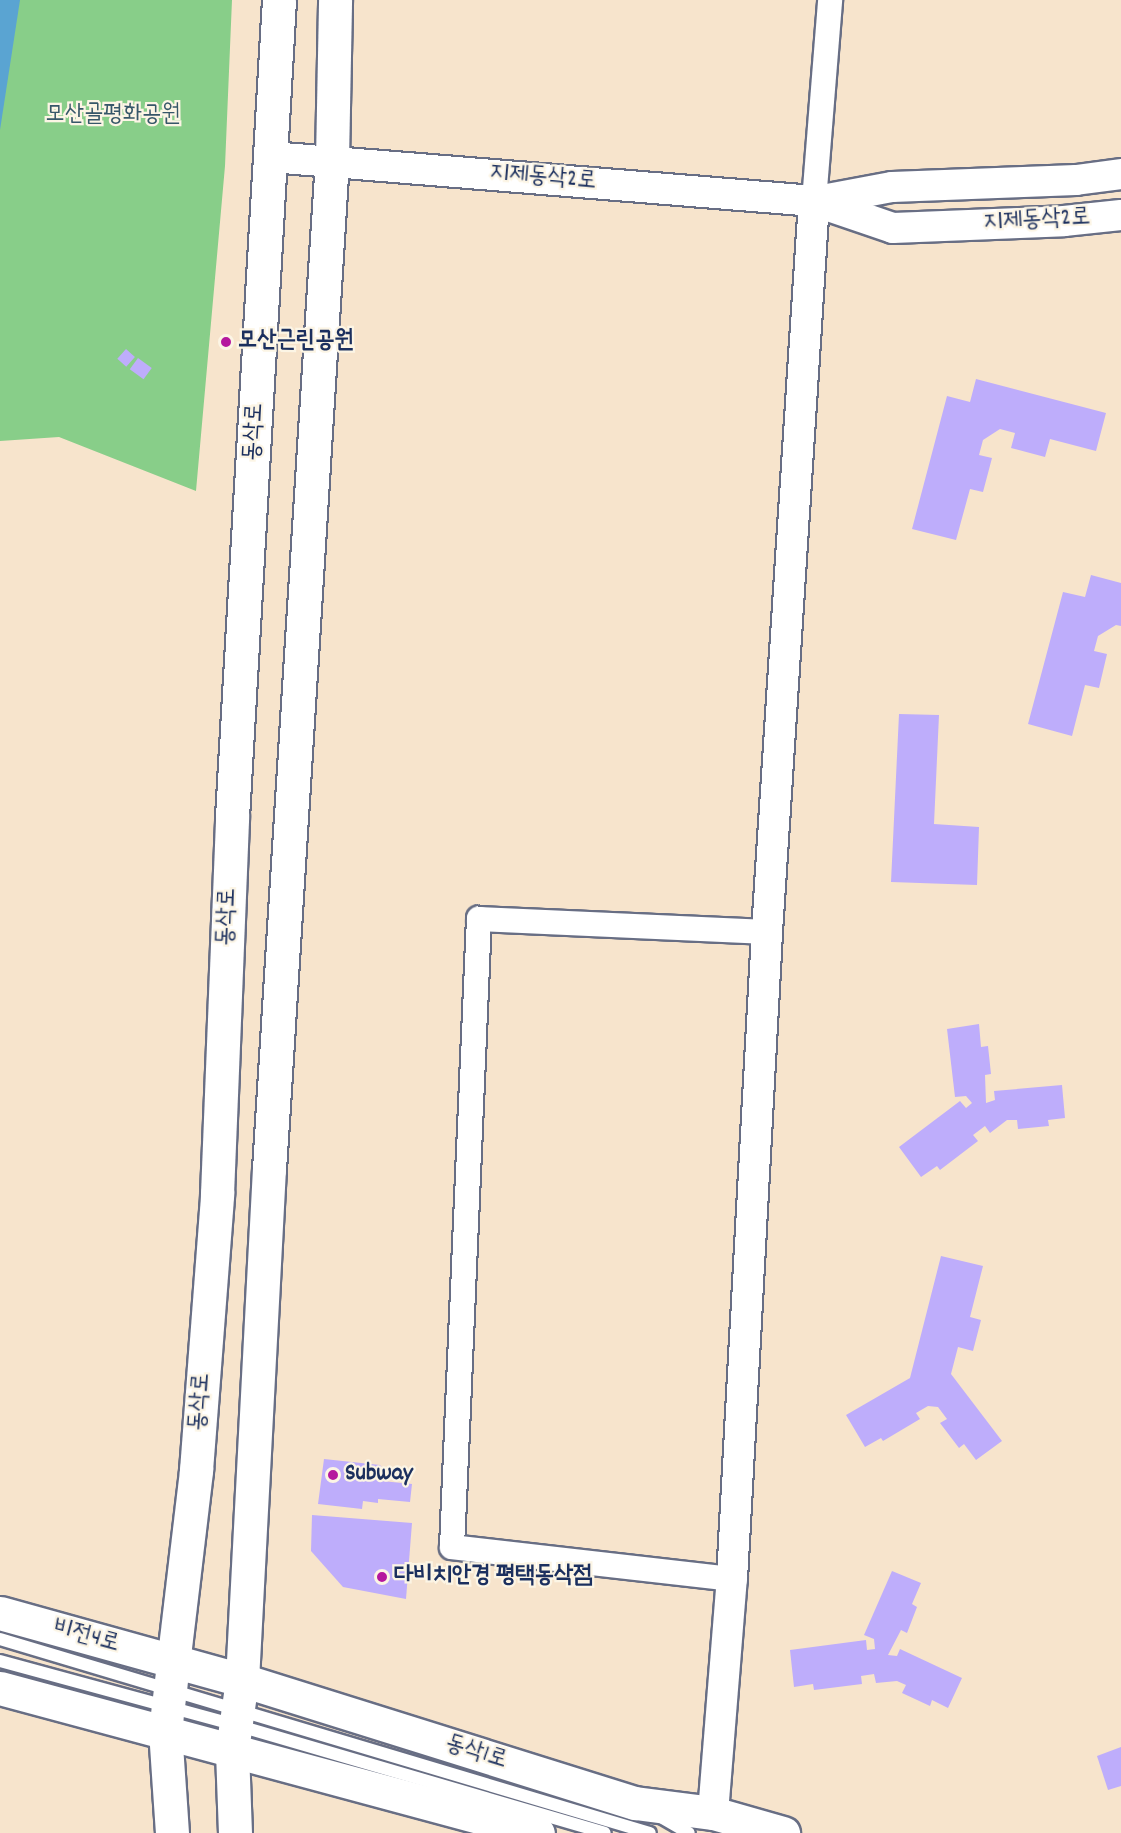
<!DOCTYPE html>
<html>
<head>
<meta charset="utf-8">
<style>
  body { margin:0 }
  #map { position:relative; width:1121px; height:1833px; overflow:hidden; background:#f7e4cc; font-family:Dekko,"Poor Story",sans-serif }
  div>[style] { position:absolute }
  .green>* { inset:0; background:#88ce89 }
  .water>* { inset:0; background:#5aa4d2 }
  .building>* { inset:0; background:#beadfb; transform-origin:0 0 }
  .roads { filter:drop-shadow(2px 0 #686e84) drop-shadow(-2px 0 #686e84) drop-shadow(0 2px #686e84) drop-shadow(0 -2px #686e84) }
  .service>* { height:12px; margin:-6px; padding:0 6px; transform-origin:6px; border-radius:6px; background:#fff }
  .minor>* { height:24px; margin:-12px; padding:0 12px; transform-origin:12px; border-radius:12px; background:#fff }
  .tertiary>* { height:30px; margin:-15px; padding:0 15px; transform-origin:15px; border-radius:15px; background:#fff }
  .secondary>* { height:33px; margin:-16.5px; padding:0 16.5px; transform-origin:16.5px; border-radius:16.5px; background:#fff }
  .dots>* { width:16px; height:16px; translate:-50% -50%; box-sizing:border-box; border:3px solid #fcf5e5; border-radius:50% }
  span { translate:-50% -50%; white-space:nowrap; text-align:center; line-height:1.15; -webkit-text-stroke:4.5px #fcf5e5; paint-order:stroke }
  .park-label { font-size:24px; color:#365769 }
  .street-label { font-size:24px; color:#1b2f5e }
  .poi-label { font-size:24px; color:#1b2f5e; font-weight:700 }
  .left { translate:0 -50%; text-align:left }
</style>
</head>
<body>
<div id="map">
  <div class="green">
    <i style="clip-path:polygon(0 0,232px 0,225px 166px,196px 491px,59px 437px,0 441px)"></i>
  </div>
  <div class="water">
    <i style="clip-path:polygon(0 0,20px 0,0 130px)"></i>
  </div>
  <div class="building">
    <i style="left:126px;top:349px;width:12px;height:13px;rotate:42deg"></i>
    <i style="left:138px;top:358px;width:17px;height:14px;rotate:36deg"></i>
    <i style="clip-path:polygon(976px 379px,1106px 413px,1096px 451px,1050px 439px,1045px 457px,1011px 448px,1015px 433px,1000px 429px,983px 440px,979px 455px,992px 458px,983px 492px,970px 489px,956px 540px,912px 529px,947px 396px,970px 402px)"></i>
    <i style="clip-path:polygon(1091px 575px,1121px 583px,1121px 626px,1116px 625px,1098px 636px,1094px 651px,1107px 654px,1099px 688px,1085px 685px,1072px 736px,1028px 724px,1063px 592px,1085px 597px)"></i>
    <i style="clip-path:polygon(899px 714px,939px 715px,934px 824px,979px 827px,977px 885px,891px 882px)"></i>
    <i style="clip-path:polygon(979px 1024px,981px 1047px,988px 1046px,991px 1074px,985px 1075px,986px 1103px,995px 1100px,994px 1091px,1062px 1085px,1065px 1118px,1048px 1120px,1049px 1126px,1018px 1129px,1017px 1120px,1007px 1120px,990px 1133px,985px 1126px,973px 1135px,978px 1141px,940px 1170px,937px 1166px,921px 1177px,899px 1147px,960px 1101px,966px 1108px,972px 1103px,966px 1096px,955px 1097px,947px 1029px)"></i>
    <i style="clip-path:polygon(941px 1256px,983px 1266px,970px 1317px,981px 1320px,973px 1351px,958px 1347px,951px 1374px,1002px 1441px,976px 1460px,964px 1444px,959px 1448px,940px 1423px,947px 1419px,938px 1407px,928px 1406px,916px 1413px,920px 1419px,883px 1441px,881px 1438px,865px 1447px,846px 1415px,910px 1378px)"></i>
    <i style="clip-path:polygon(324px 1459px,380px 1465px,383px 1469px,382px 1481px,412px 1484px,410px 1502px,378px 1499px,378px 1503px,363px 1501px,362px 1509px,318px 1504px)"></i>
    <i style="clip-path:polygon(312px 1515px,412px 1523px,406px 1599px,343px 1587px,311px 1551px)"></i>
    <i style="clip-path:polygon(892px 1571px,921px 1583px,912px 1604px,917px 1607px,907px 1633px,901px 1630px,888px 1655px,897px 1656px,900px 1649px,962px 1678px,948px 1708px,932px 1700px,930px 1706px,902px 1693px,906px 1685px,897px 1681px,876px 1683px,874px 1674px,861px 1676px,862px 1684px,814px 1690px,813px 1684px,794px 1687px,790px 1650px,866px 1640px,867px 1650px,875px 1649px,874px 1639px,864px 1635px)"></i>
    <i style="clip-path:polygon(1121px 1747px,1121px 1786px,1108px 1790px,1097px 1756px)"></i>
  </div>
  <div class="roads">
    <div class="service">
      <i style="left:0;top:1639px;width:678px;rotate:16.62deg"></i>
      <i style="left:0;top:1661px;width:245px;rotate:15.2deg"></i>
      <i style="left:236px;top:1725px;width:384px;rotate:16.3deg"></i>
      <i style="left:661px;top:1817px;width:32px;rotate:30deg"></i>
    </div>
    <div class="minor">
      <i style="left:814px;top:201px;width:202px;rotate:-85.4deg"></i>
      <i style="left:732px;top:1579px;width:282px;rotate:-173.5deg"></i>
      <i style="left:452px;top:1547px;width:629px;rotate:-87.54deg"></i>
      <i style="left:479px;top:919px;width:288px;rotate:2.6deg"></i>
    </div>
    <div class="tertiary">
      <i style="left:271px;top:157px;width:545px;rotate:4.63deg"></i>
      <i style="left:814px;top:201px;width:83px;rotate:18.9deg"></i>
      <i style="left:893px;top:228px;width:171px;rotate:-2.3deg"></i>
      <i style="left:1064px;top:221px;width:57px;rotate:-6deg"></i>
      <i style="left:817px;top:201px;width:76px;rotate:-10.6deg"></i>
      <i style="left:892px;top:187px;width:184px;rotate:-2.2deg"></i>
      <i style="left:1076px;top:180px;width:45px;rotate:-7.6deg"></i>
      <i style="left:713px;top:1813px;width:235px;rotate:-85.4deg"></i>
      <i style="left:732px;top:1579px;width:648px;rotate:-86.9deg"></i>
      <i style="left:767px;top:932px;width:733px;rotate:-86.32deg"></i>
    </div>
    <div class="secondary">
      <i style="left:0;top:1613px;width:251px;rotate:15.5deg"></i>
      <i style="left:242px;top:1680px;width:412px;rotate:17.4deg"></i>
      <i style="left:635px;top:1803px;width:79px;rotate:7.3deg"></i>
      <i style="left:713px;top:1813px;width:73px;rotate:15.9deg"></i>
      <i style="left:0;top:1688px;width:557px;rotate:15.08deg"></i>
      <i style="left:172px;top:1833px;width:102px;rotate:-93.9deg"></i>
      <i style="left:165px;top:1731px;width:263px;rotate:-83.2deg"></i>
      <i style="left:196px;top:1470px;width:277px;rotate:-85.6deg"></i>
      <i style="left:217px;top:1194px;width:377px;rotate:-87.7deg"></i>
      <i style="left:232px;top:817px;width:818px;rotate:-86.71deg"></i>
      <i style="left:235px;top:1833px;width:83px;rotate:-92.1deg"></i>
      <i style="left:232px;top:1750px;width:71px;rotate:-81.9deg"></i>
      <i style="left:242px;top:1680px;width:512px;rotate:-86.98deg"></i>
      <i style="left:269px;top:1169px;width:1011px;rotate:-86.43deg"></i>
      <i style="left:332px;top:160px;width:160px;rotate:-88.9deg"></i>
    </div>
  </div>
  <div class="dots">
    <i style="left:226px;top:342px;background:#b5179e"></i>
    <i style="left:333px;top:1475px;background:#b5179e"></i>
    <i style="left:382px;top:1577px;background:#b5179e"></i>
  </div>
  <div class="park-label">
    <span style="left:113px;top:116px">모산골평화공원</span>
  </div>
  <div class="street-label">
    <span style="left:543px;top:178px;rotate:5deg">지제동삭2로</span>
    <span style="left:1037px;top:221px;rotate:-3deg">지제동삭2로</span>
    <span style="left:255px;top:432px;rotate:-87deg">동삭로</span>
    <span style="left:228px;top:917px;rotate:-88deg">동삭로</span>
    <span style="left:201px;top:1402px;rotate:-86deg">동삭로</span>
    <span style="left:86px;top:1637px;rotate:15deg">비전4로</span>
    <span style="left:476px;top:1753px;rotate:17deg">동삭1로</span>
  </div>
  <div class="poi-label">
    <span class="left" style="left:238px;top:342px">모산근린공원</span>
    <span class="left" style="left:345px;top:1475px">Subway</span>
    <span class="left" style="left:394px;top:1577px">다비치안경 평택동삭점</span>
  </div>
</div>
</body>
</html>
